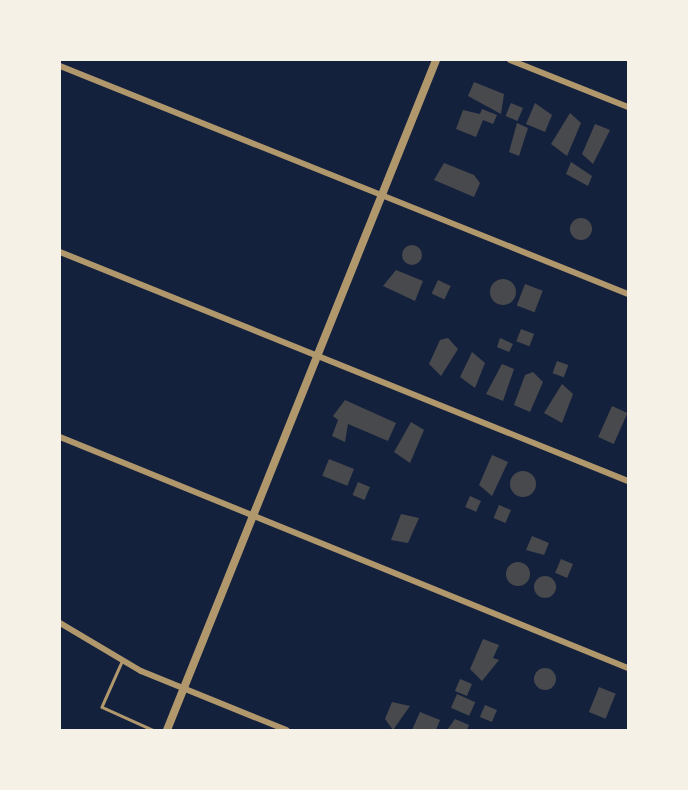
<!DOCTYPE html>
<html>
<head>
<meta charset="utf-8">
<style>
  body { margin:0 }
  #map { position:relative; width:688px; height:790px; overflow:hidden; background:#14213d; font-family:"Source Serif 4",serif }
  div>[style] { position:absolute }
  .building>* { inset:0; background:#48494c; transform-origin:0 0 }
  .round { border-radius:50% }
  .service>* { height:2.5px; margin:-1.25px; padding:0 1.25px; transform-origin:1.25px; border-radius:1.25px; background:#b1986c }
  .minor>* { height:6px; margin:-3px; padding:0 3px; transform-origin:3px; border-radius:3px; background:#b1986c }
  .tertiary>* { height:8px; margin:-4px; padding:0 4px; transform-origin:4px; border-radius:4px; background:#b1986c }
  span { translate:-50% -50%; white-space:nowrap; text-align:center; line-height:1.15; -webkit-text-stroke:7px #f6f1e7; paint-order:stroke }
  .frame { position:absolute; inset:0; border:61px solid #f6f1e7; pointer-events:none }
</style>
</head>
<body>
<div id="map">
  <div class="building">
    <i style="clip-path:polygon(474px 82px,504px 94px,501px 114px,468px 96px)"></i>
    <i style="left:511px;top:103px;width:13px;height:14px;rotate:23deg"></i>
    <i style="clip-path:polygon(535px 103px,552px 115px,545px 132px,526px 124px)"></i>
    <i style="clip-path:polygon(482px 109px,497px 115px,493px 124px,483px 120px,476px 137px,456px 129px,463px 110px,480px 114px)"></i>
    <i style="clip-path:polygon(570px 113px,581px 123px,567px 156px,551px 144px)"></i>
    <i style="clip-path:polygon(517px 123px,528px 128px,519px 156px,509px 152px)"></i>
    <i style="clip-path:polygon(595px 124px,610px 130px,593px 164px,582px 154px)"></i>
    <i style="clip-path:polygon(571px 162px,592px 176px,588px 186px,566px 174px)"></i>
    <i style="clip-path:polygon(444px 163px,474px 175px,480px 183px,474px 197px,434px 180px)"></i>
    <i class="round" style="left:570px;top:218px;width:22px;height:22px"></i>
    <i class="round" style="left:402px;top:245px;width:20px;height:20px"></i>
    <i style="clip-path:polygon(396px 270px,423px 281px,415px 301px,383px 286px)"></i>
    <i class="round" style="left:490px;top:279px;width:26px;height:26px"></i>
    <i style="left:438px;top:280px;width:14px;height:15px;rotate:25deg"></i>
    <i style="left:525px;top:284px;width:19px;height:23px;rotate:21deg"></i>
    <i style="left:521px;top:329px;width:14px;height:13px;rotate:21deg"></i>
    <i style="clip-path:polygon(448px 338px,458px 349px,441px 376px,429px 364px,440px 340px)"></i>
    <i style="clip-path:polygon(500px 338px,513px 344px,509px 352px,497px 347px)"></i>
    <i style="clip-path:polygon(472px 352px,485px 363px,475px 388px,460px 377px)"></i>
    <i style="left:557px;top:361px;width:12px;height:13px;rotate:20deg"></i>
    <i style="clip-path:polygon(502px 364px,514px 369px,503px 401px,486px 394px)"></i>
    <i style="clip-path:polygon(533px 372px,543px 382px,530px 412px,514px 405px,525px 375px)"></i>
    <i style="clip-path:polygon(562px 384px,573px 394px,562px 423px,544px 413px)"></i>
    <i style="clip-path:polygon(345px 400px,396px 423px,388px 441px,348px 424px,345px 442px,332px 436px,338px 420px,333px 416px)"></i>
    <i style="left:612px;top:406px;width:17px;height:34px;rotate:24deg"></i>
    <i style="clip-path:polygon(411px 422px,424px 430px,410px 463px,394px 452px)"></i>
    <i style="clip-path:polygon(492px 455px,508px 462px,492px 496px,479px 485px)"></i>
    <i style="left:329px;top:459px;width:27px;height:18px;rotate:22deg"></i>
    <i class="round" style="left:510px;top:471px;width:26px;height:26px"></i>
    <i style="left:358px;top:482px;width:13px;height:14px;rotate:23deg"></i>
    <i style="left:470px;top:496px;width:12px;height:12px;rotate:24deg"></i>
    <i style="left:499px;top:505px;width:13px;height:14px;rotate:23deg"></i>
    <i style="clip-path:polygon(401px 514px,419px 518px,408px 543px,391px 540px)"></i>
    <i style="clip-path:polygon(532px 536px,549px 543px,544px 555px,526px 550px)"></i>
    <i style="left:561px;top:559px;width:13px;height:15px;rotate:23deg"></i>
    <i class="round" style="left:506px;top:562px;width:24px;height:24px"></i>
    <i class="round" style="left:534px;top:576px;width:22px;height:22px"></i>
    <i style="clip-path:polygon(483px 639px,499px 645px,493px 658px,499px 660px,482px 681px,470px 669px)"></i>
    <i class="round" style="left:534px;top:668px;width:22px;height:22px"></i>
    <i style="left:460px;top:679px;width:13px;height:13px;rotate:23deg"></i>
    <i style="left:599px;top:687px;width:18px;height:27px;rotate:22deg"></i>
    <i style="left:457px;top:694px;width:20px;height:15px;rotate:24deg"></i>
    <i style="clip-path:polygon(392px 702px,410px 706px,393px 730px,385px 719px)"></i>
    <i style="left:485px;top:705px;width:13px;height:13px;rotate:23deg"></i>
    <i style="clip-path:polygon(420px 712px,440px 720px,436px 730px,412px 730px)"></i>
    <i style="clip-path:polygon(455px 719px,469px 725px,467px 730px,447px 730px)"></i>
  </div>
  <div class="service">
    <i style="left:122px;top:662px;width:49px;rotate:114deg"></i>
    <i style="left:102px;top:707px;width:56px;rotate:24.3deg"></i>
  </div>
  <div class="minor">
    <i style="left:510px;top:60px;width:127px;rotate:21.7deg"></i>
    <i style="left:60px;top:66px;width:612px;rotate:21.87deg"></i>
    <i style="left:60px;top:252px;width:612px;rotate:21.96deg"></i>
    <i style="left:60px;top:437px;width:613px;rotate:22.13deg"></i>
    <i style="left:60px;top:623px;width:94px;rotate:30.7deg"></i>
    <i style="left:141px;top:671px;width:157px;rotate:22.1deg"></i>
  </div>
  <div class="tertiary">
    <i style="left:167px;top:730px;width:722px;rotate:-68.12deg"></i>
  </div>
  <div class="frame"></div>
</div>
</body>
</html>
